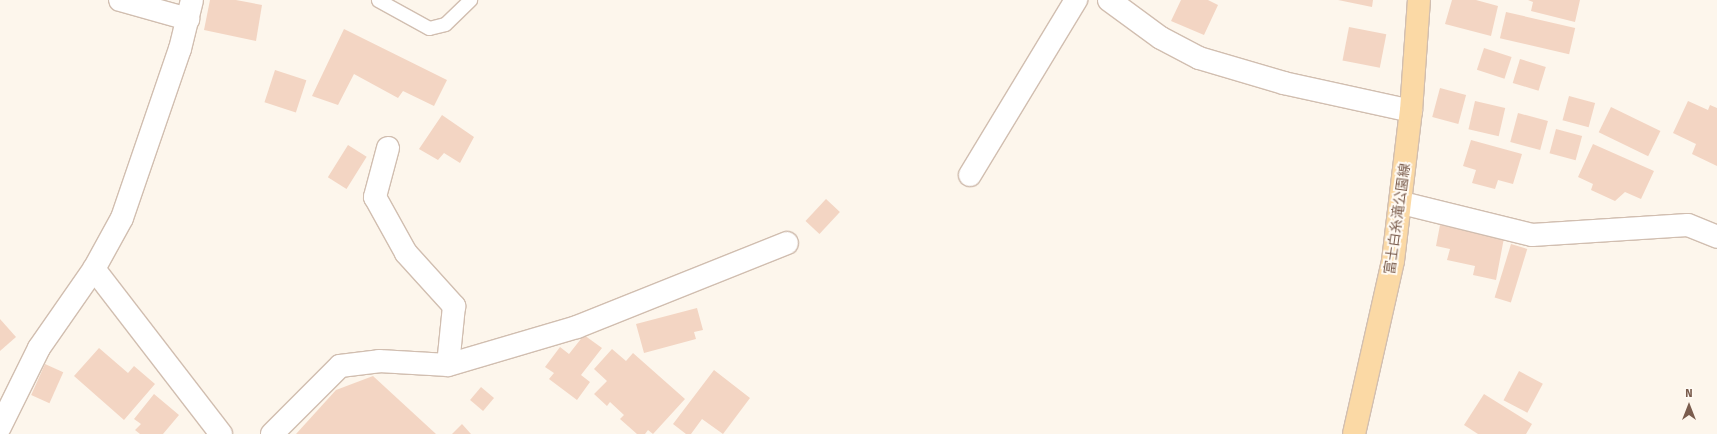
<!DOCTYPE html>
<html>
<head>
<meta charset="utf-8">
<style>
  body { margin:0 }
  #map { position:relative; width:1717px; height:434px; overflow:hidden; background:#fdf6ec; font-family:"Fira Sans","Noto Sans JP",sans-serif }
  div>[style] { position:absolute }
  .building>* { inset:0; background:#f3d5c3; transform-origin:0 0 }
  .roads { filter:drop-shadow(1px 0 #d1beb0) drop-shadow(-1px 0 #d1beb0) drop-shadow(0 1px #d1beb0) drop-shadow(0 -1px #d1beb0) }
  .service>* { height:13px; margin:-6.5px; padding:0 6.5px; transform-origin:6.5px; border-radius:6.5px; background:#fff }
  .minor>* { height:22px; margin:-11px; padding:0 11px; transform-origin:11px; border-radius:11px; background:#fff }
  .primary>* { height:22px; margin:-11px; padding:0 11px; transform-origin:11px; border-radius:11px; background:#fbd9a5 }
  span { translate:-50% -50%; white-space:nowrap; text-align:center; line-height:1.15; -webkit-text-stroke:4px #fffaf3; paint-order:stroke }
  .street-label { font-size:14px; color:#7a5c4d }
  .north { position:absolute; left:1669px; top:386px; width:40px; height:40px; -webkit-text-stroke:3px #fffaf3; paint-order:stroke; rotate:0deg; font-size:11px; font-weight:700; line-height:16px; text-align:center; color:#7a5c4d }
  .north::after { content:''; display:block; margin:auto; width:14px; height:18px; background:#7a5c4d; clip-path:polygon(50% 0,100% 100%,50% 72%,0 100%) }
</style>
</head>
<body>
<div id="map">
  <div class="building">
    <i style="clip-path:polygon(210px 0,236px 0,262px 5px,256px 41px,204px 30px)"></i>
    <i style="clip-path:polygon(1181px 0,1208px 0,1218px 5px,1204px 35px,1171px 21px)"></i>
    <i style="clip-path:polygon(1338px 0,1373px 0,1372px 7px)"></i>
    <i style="clip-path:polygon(1452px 0,1476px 0,1498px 6px,1491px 36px,1445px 24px)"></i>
    <i style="clip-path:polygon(1528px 0,1580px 0,1575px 22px,1531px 11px,1533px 2px)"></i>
    <i style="left:1506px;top:12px;width:71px;height:27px;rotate:13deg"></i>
    <i style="left:1349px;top:27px;width:38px;height:34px;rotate:11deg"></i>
    <i style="clip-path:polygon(344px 29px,447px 80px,434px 106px,403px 91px,398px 98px,354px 74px,338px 105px,312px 96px)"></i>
    <i style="left:1484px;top:48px;width:29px;height:23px;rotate:18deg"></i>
    <i style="left:1520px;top:59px;width:27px;height:25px;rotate:17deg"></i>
    <i style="left:275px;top:70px;width:33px;height:34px;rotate:18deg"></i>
    <i style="left:1440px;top:88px;width:27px;height:30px;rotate:15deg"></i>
    <i style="left:1569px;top:96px;width:27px;height:25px;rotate:15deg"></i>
    <i style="left:1475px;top:101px;width:31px;height:29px;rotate:13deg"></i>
    <i style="clip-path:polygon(1688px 101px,1708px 110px,1710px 105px,1717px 108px,1717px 166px,1692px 154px,1696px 144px,1673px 133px)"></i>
    <i style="left:1611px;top:107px;width:55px;height:28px;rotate:26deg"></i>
    <i style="left:1518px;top:113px;width:31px;height:30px;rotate:15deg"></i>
    <i style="clip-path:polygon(442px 115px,474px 137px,460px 163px,444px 153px,438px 160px,419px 149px)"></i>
    <i style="left:1556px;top:129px;width:27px;height:25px;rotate:15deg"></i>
    <i style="clip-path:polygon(1471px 140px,1522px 154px,1513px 184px,1498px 180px,1495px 189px,1472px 183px,1476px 170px,1463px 166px)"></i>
    <i style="clip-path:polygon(1593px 144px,1654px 171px,1641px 199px,1625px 192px,1615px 201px,1591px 190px,1593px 184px,1578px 177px)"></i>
    <i style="left:348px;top:145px;width:22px;height:38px;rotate:32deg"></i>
    <i style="left:826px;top:199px;width:19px;height:30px;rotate:43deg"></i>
    <i style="clip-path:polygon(1440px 225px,1504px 238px,1496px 280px,1473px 275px,1475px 266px,1447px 260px,1450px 249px,1436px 246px)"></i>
    <i style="left:1511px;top:244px;width:17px;height:56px;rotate:17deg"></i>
    <i style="clip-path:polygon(697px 308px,703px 330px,694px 332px,696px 339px,644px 353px,636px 324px)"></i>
    <i style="clip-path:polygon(0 319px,16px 337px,0 351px)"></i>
    <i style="clip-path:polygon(584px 335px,602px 348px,581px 375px,590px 382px,577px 400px,549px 379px,554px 373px,545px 367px,560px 347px,569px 354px)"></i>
    <i style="clip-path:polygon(99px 348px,128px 373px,134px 366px,155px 384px,124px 420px,74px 376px)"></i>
    <i style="clip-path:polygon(612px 349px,626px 361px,633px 353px,685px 399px,653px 434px,648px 430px,645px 434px,637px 434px,620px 419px,624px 415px,610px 402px,607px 406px,594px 394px,607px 381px,594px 369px)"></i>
    <i style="left:45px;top:364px;width:20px;height:34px;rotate:24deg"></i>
    <i style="clip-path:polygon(714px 370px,750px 398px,723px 434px,702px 419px,691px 434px,686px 434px,673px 424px)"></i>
    <i style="left:1519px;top:371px;width:27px;height:33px;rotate:28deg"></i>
    <i style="clip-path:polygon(373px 376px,436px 434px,296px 434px,336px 390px)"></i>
    <i style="left:481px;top:387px;width:17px;height:17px;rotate:40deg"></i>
    <i style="clip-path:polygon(154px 394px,179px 415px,163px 434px,140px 434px,135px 430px,141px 424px,134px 419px)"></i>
    <i style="clip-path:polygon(1484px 394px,1532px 424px,1526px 434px,1478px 434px,1464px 425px)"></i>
    <i style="clip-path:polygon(462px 424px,471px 434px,452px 434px)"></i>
  </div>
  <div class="roads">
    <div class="service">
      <i style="left:378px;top:0;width:58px;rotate:28.8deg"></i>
      <i style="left:429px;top:28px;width:16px;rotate:-14deg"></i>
      <i style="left:445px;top:24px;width:35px;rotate:-44deg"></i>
    </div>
    <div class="minor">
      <i style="left:120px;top:0;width:71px;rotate:15.6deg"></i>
      <i style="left:1109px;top:0;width:64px;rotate:36.2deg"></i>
      <i style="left:1161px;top:38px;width:43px;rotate:27.8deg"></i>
      <i style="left:1199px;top:58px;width:89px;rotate:16.4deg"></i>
      <i style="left:1284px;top:83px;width:130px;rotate:12.4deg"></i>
      <i style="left:388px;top:148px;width:51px;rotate:104.9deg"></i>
      <i style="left:375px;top:197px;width:64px;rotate:61deg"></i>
      <i style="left:406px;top:253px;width:72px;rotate:47.8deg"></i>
      <i style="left:454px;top:306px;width:59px;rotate:95.8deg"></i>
      <i style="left:970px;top:175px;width:205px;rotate:-58.8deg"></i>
      <i style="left:1402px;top:203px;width:134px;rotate:13.8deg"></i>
      <i style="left:1532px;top:235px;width:156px;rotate:-3.7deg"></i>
      <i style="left:1688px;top:225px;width:31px;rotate:22deg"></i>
      <i style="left:94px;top:269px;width:208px;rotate:52.4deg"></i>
      <i style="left:0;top:427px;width:88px;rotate:-63.7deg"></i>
      <i style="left:39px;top:348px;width:96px;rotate:-55.2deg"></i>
      <i style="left:94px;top:269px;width:58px;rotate:-61.2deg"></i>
      <i style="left:122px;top:218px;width:179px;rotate:-71.1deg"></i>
      <i style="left:180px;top:49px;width:50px;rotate:-76.2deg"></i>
      <i style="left:272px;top:434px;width:96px;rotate:-45deg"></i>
      <i style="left:340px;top:366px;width:39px;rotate:-7deg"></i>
      <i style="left:379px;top:361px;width:69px;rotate:3.3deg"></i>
      <i style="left:448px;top:365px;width:134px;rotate:-16.4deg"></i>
      <i style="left:577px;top:327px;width:226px;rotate:-21.8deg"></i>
    </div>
    <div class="primary">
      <i style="left:1354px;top:434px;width:177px;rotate:-77.3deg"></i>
      <i style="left:1393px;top:261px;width:151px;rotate:-83.2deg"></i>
      <i style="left:1411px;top:111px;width:111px;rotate:-85.9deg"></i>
    </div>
  </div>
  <div class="street-label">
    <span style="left:1398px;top:219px;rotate:-82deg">富士白糸滝公園線</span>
  </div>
  <div class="north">N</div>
</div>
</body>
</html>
